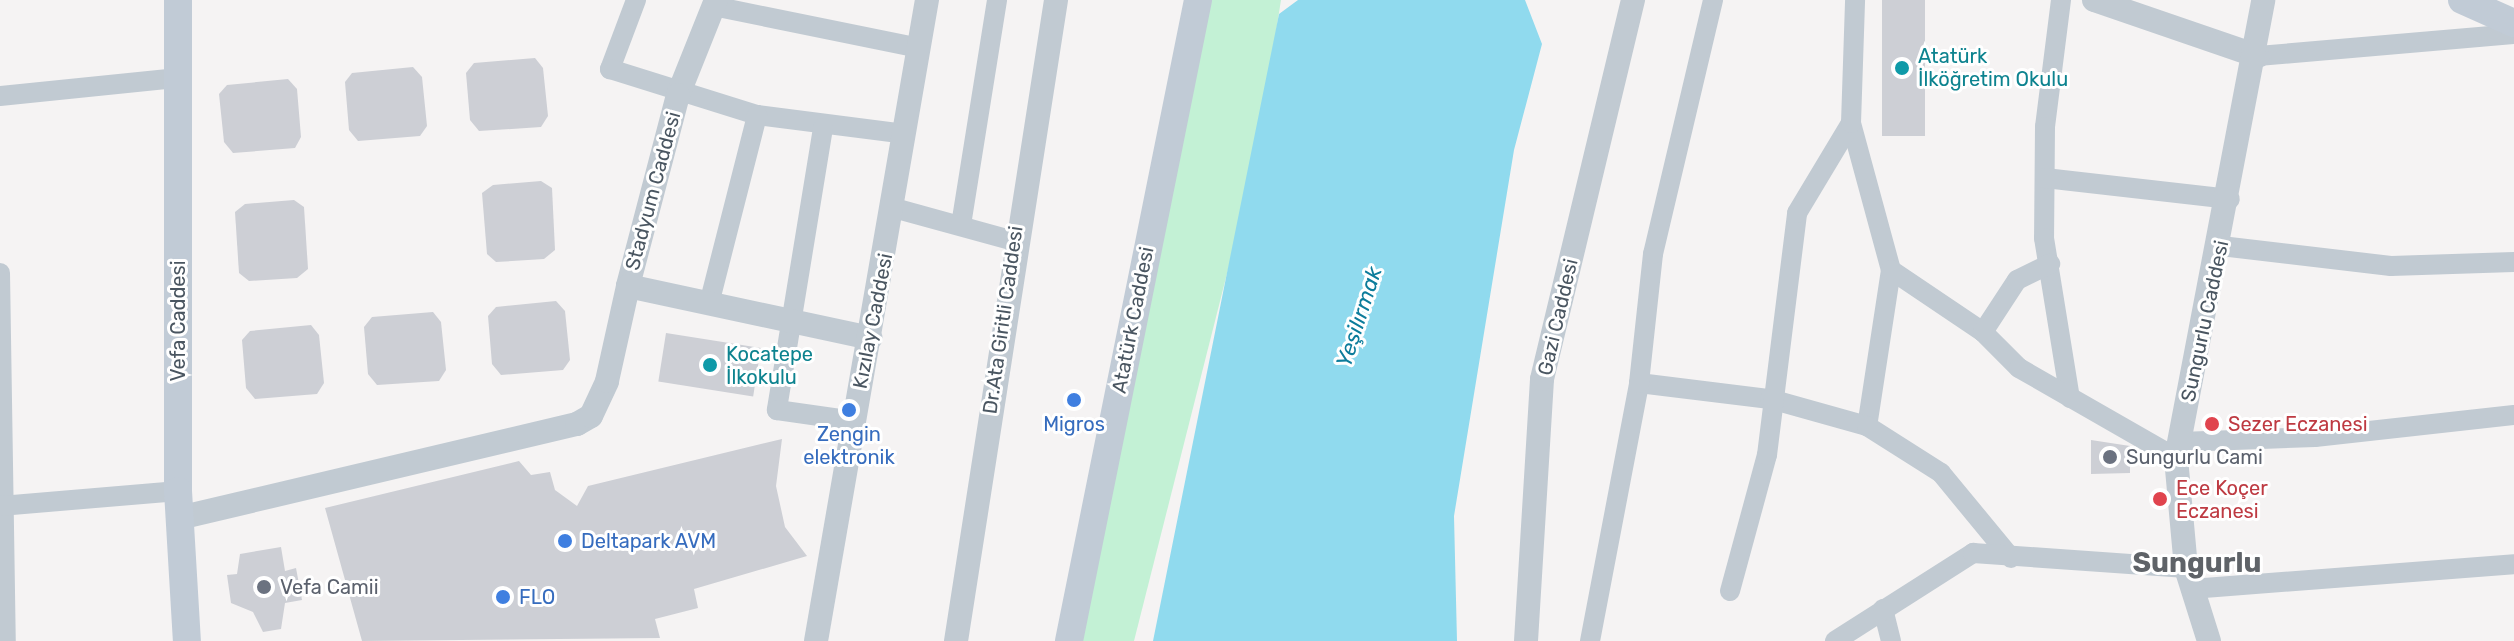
<!DOCTYPE html>
<html>
<head>
<meta charset="utf-8">
<style>
  body { margin:0 }
  #map { position:relative; width:2514px; height:641px; overflow:hidden; background:#f5f3f3; font-family:Rubik,sans-serif }
  div>[style] { position:absolute }
  .green>* { inset:0; background:#c3f1d5 }
  .water>* { inset:0; background:#90daee }
  .building>* { inset:0; background:#cdcfd5; transform-origin:0 0 }
  .minor>* { height:20px; margin:-10px; padding:0 10px; transform-origin:10px; border-radius:10px; background:#c1cad2 }
  .tertiary>* { height:24px; margin:-12px; padding:0 12px; transform-origin:12px; border-radius:12px; background:#c1cad2 }
  .secondary>* { height:28px; margin:-14px; padding:0 14px; transform-origin:14px; border-radius:14px; background:#c1cbd6 }
  .dots>* { width:22px; height:22px; translate:-50% -50%; box-sizing:border-box; border:4px solid #fff; border-radius:50% }
  span { translate:-50% -50%; white-space:nowrap; text-align:center; line-height:1.15; -webkit-text-stroke:6px #fff; paint-order:stroke }
  .culture-label { font-size:20px; color:#0d838f }
  .left { translate:0 -50%; text-align:left }
  .street-label { font-size:20px; color:#4a5661 }
  .shop-label { font-size:20px; color:#366cbe }
  .health-label { font-size:20px; color:#be3a42 }
  .worship-label { font-size:20px; color:#5b616d }
  .water-label { font-size:22px; color:#0c7c9b; font-style:italic }
  .district-label { font-size:28px; color:#5f6368; font-weight:700 }
</style>
</head>
<body>
<div id="map">
  <div class="green">
    <i style="clip-path:polygon(1204px 0,1281px 0,1256px 159px,1134px 641px,1065px 641px)"></i>
  </div>
  <div class="water">
    <i style="clip-path:polygon(1298px 0,1525px 0,1542px 44px,1514px 150px,1454px 516px,1457px 641px,1153px 641px,1279px 14px)"></i>
  </div>
  <div class="building">
    <i style="left:1882px;top:0;width:43px;height:136px"></i>
    <i style="clip-path:polygon(535px 58px,543px 68px,548px 116px,541px 127px,479px 131px,470px 120px,466px 73px,474px 63px)"></i>
    <i style="clip-path:polygon(413px 67px,422px 77px,427px 126px,420px 136px,358px 141px,349px 130px,345px 82px,352px 73px)"></i>
    <i style="clip-path:polygon(288px 79px,297px 89px,301px 137px,295px 148px,233px 153px,224px 142px,219px 94px,227px 85px)"></i>
    <i style="clip-path:polygon(541px 181px,552px 188px,555px 250px,544px 259px,496px 262px,487px 254px,482px 193px,493px 185px)"></i>
    <i style="clip-path:polygon(294px 200px,304px 207px,308px 269px,297px 278px,249px 281px,239px 273px,235px 212px,245px 204px)"></i>
    <i style="clip-path:polygon(556px 301px,565px 311px,570px 360px,563px 370px,501px 375px,492px 364px,488px 316px,496px 307px)"></i>
    <i style="clip-path:polygon(433px 312px,441px 322px,446px 370px,439px 381px,377px 385px,368px 374px,364px 327px,372px 317px)"></i>
    <i style="clip-path:polygon(311px 325px,319px 335px,324px 383px,317px 394px,255px 399px,246px 388px,242px 340px,250px 331px)"></i>
    <i style="left:666px;top:333px;width:96px;height:49px;rotate:9deg"></i>
    <i style="clip-path:polygon(782px 439px,776px 486px,785px 527px,807px 556px,694px 589px,698px 608px,655px 619px,660px 638px,362px 641px,325px 508px,519px 461px,531px 475px,550px 472px,555px 490px,577px 506px,588px 486px)"></i>
    <i style="clip-path:polygon(2091px 440px,2130px 446px,2130px 473px,2091px 474px)"></i>
    <i style="clip-path:polygon(281px 547px,285px 571px,296px 568px,302px 600px,285px 603px,281px 629px,263px 632px,253px 612px,231px 603px,227px 575px,237px 574px,240px 554px)"></i>
  </div>
  <div class="minor">
    <i style="left:636px;top:0;width:74px;rotate:110.6deg"></i>
    <i style="left:610px;top:69px;width:154px;rotate:17.4deg"></i>
    <i style="left:757px;top:115px;width:149px;rotate:7.3deg"></i>
    <i style="left:2061px;top:0;width:128px;rotate:97.2deg"></i>
    <i style="left:2045px;top:127px;width:111px;rotate:90.5deg"></i>
    <i style="left:2044px;top:238px;width:162px;rotate:80.8deg"></i>
    <i style="left:713px;top:6px;width:210px;rotate:11.5deg"></i>
    <i style="left:2258px;top:56px;width:257px;rotate:-4.9deg"></i>
    <i style="left:0;top:96px;width:179px;rotate:-5.8deg"></i>
    <i style="left:1851px;top:123px;width:152px;rotate:74.8deg"></i>
    <i style="left:1891px;top:270px;width:158px;rotate:98.7deg"></i>
    <i style="left:823px;top:128px;width:286px;rotate:99.3deg"></i>
    <i style="left:777px;top:410px;width:78px;rotate:8.1deg"></i>
    <i style="left:2045px;top:178px;width:186px;rotate:6.5deg"></i>
    <i style="left:894px;top:208px;width:124px;rotate:15.4deg"></i>
    <i style="left:961px;top:225px;width:228px;rotate:-80.9deg"></i>
    <i style="left:2221px;top:246px;width:171px;rotate:6.7deg"></i>
    <i style="left:2391px;top:266px;width:123px;rotate:-1.9deg"></i>
    <i style="left:1891px;top:270px;width:111px;rotate:34deg"></i>
    <i style="left:1983px;top:332px;width:51px;rotate:45deg"></i>
    <i style="left:2019px;top:368px;width:181px;rotate:29.8deg"></i>
    <i style="left:0;top:273px;width:368px;rotate:89.1deg"></i>
    <i style="left:709px;top:304px;width:195px;rotate:-75.7deg"></i>
    <i style="left:1983px;top:332px;width:62px;rotate:-56.8deg"></i>
    <i style="left:2017px;top:280px;width:37px;rotate:-26deg"></i>
    <i style="left:1639px;top:383px;width:132px;rotate:7deg"></i>
    <i style="left:1770px;top:399px;width:101px;rotate:15.6deg"></i>
    <i style="left:1867px;top:426px;width:88px;rotate:32.4deg"></i>
    <i style="left:1941px;top:473px;width:110px;rotate:50.5deg"></i>
    <i style="left:2180px;top:442px;width:135px;rotate:-2.1deg"></i>
    <i style="left:2315px;top:437px;width:200px;rotate:-6.3deg"></i>
    <i style="left:0;top:506px;width:179px;rotate:-4.8deg"></i>
    <i style="left:2191px;top:589px;width:324px;rotate:-4.4deg"></i>
    <i style="left:1730px;top:591px;width:141px;rotate:-74.8deg"></i>
    <i style="left:1767px;top:455px;width:244px;rotate:-82.9deg"></i>
    <i style="left:1797px;top:213px;width:105px;rotate:-59deg"></i>
    <i style="left:1851px;top:123px;width:123px;rotate:-88.1deg"></i>
    <i style="left:1883px;top:609px;width:33px;rotate:76deg"></i>
    <i style="left:1590px;top:641px;width:263px;rotate:-79.2deg"></i>
    <i style="left:1639px;top:383px;width:130px;rotate:-83.8deg"></i>
    <i style="left:1653px;top:254px;width:261px;rotate:-76.7deg"></i>
    <i style="left:1835px;top:641px;width:164px;rotate:-32.5deg"></i>
    <i style="left:1973px;top:553px;width:214px;rotate:4deg"></i>
  </div>
  <div class="tertiary">
    <i style="left:716px;top:0;width:102px;rotate:111.8deg"></i>
    <i style="left:678px;top:95px;width:197px;rotate:104.7deg"></i>
    <i style="left:628px;top:286px;width:248px;rotate:12.1deg"></i>
    <i style="left:2094px;top:0;width:173px;rotate:18.9deg"></i>
    <i style="left:179px;top:518px;width:409px;rotate:-13.3deg"></i>
    <i style="left:577px;top:424px;width:16px;rotate:-30deg"></i>
    <i style="left:591px;top:416px;width:38px;rotate:-65deg"></i>
    <i style="left:607px;top:381px;width:97px;rotate:-77.5deg"></i>
    <i style="left:816px;top:641px;width:651px;rotate:-80.18deg"></i>
    <i style="left:956px;top:641px;width:649px;rotate:-81.13deg"></i>
    <i style="left:1526px;top:641px;width:262px;rotate:-86.5deg"></i>
    <i style="left:1542px;top:379px;width:390px;rotate:-76.5deg"></i>
    <i style="left:2209px;top:641px;width:77px;rotate:-107.5deg"></i>
    <i style="left:2186px;top:568px;width:110px;rotate:-95.2deg"></i>
    <i style="left:2176px;top:458px;width:466px;rotate:-79.2deg"></i>
  </div>
  <div class="secondary">
    <i style="left:178px;top:0;width:491px;rotate:90deg"></i>
    <i style="left:178px;top:491px;width:150px;rotate:86.6deg"></i>
    <i style="left:2462px;top:0;width:57px;rotate:23.9deg"></i>
    <i style="left:1069px;top:641px;width:654px;rotate:-78.62deg"></i>
  </div>
  <div class="dots">
    <i style="left:1902px;top:68px;background:#0f9aa8"></i>
    <i style="left:710px;top:365px;background:#0f9aa8"></i>
    <i style="left:1074px;top:400px;background:#3f7fe0"></i>
    <i style="left:849px;top:410px;background:#3f7fe0"></i>
    <i style="left:2212px;top:424px;background:#e0444e"></i>
    <i style="left:2110px;top:457px;background:#6b7280"></i>
    <i style="left:2160px;top:499px;background:#e0444e"></i>
    <i style="left:565px;top:541px;background:#3f7fe0"></i>
    <i style="left:264px;top:587px;background:#6b7280"></i>
    <i style="left:503px;top:597px;background:#3f7fe0"></i>
  </div>
  <div class="culture-label">
    <span class="left" style="left:1918px;top:68px">Atatürk<br>İlköğretim Okulu</span>
    <span class="left" style="left:726px;top:366px">Kocatepe<br>İlkokulu</span>
  </div>
  <div class="street-label">
    <span style="left:653px;top:191px;rotate:-75deg">Stadyum Caddesi</span>
    <span style="left:1558px;top:317px;rotate:-77deg">Gazi Caddesi</span>
    <span style="left:1003px;top:320px;rotate:-82deg">Dr.Ata Giritli Caddesi</span>
    <span style="left:1133px;top:320px;rotate:-79deg">Atatürk Caddesi</span>
    <span style="left:178px;top:321px;rotate:-90deg">Vefa Caddesi</span>
    <span style="left:873px;top:321px;rotate:-79deg">Kızılay Caddesi</span>
    <span style="left:2205px;top:321px;rotate:-78deg">Sungurlu Caddesi</span>
  </div>
  <div class="shop-label">
    <span style="left:1074px;top:424px">Migros</span>
    <span style="left:849px;top:446px">Zengin<br>elektronik</span>
    <span class="left" style="left:581px;top:541px">Deltapark AVM</span>
    <span class="left" style="left:519px;top:597px">FLO</span>
  </div>
  <div class="health-label">
    <span class="left" style="left:2228px;top:424px">Sezer Eczanesi</span>
    <span class="left" style="left:2176px;top:500px">Ece Koçer<br>Eczanesi</span>
  </div>
  <div class="worship-label">
    <span class="left" style="left:2126px;top:457px">Sungurlu Cami</span>
    <span class="left" style="left:280px;top:587px">Vefa Camii</span>
  </div>
  <div class="water-label">
    <span style="left:1359px;top:317px;rotate:-72deg">Yeşilırmak</span>
  </div>
  <div class="district-label">
    <span style="left:2197px;top:563px">Sungurlu</span>
  </div>
</div>
</body>
</html>
